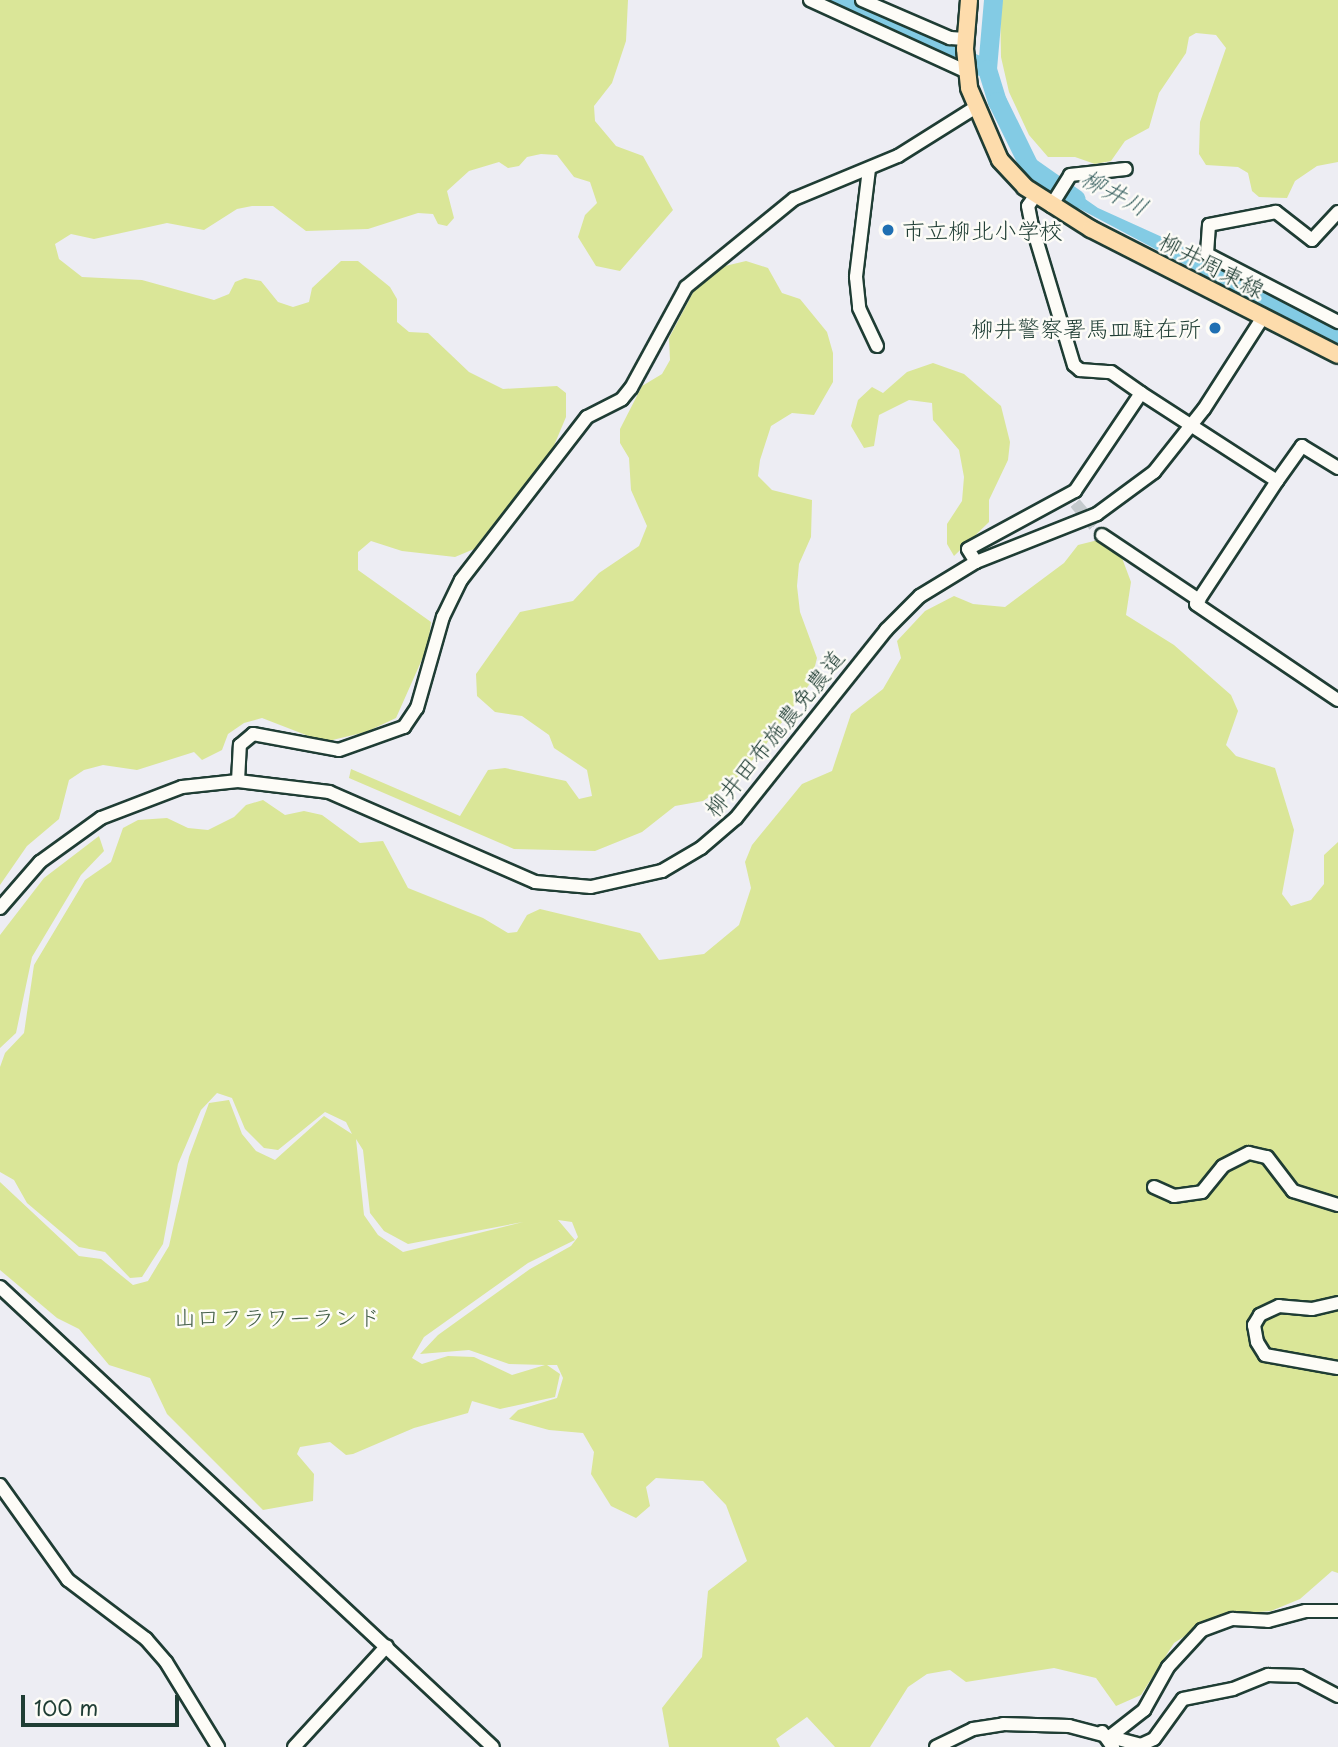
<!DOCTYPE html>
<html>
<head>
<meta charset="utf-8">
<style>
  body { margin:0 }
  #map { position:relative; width:1338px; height:1747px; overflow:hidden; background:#ededf3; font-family:"Playpen Sans","Klee One",sans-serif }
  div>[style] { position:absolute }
  .green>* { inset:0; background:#dae698 }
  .water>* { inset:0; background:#83cbe4 }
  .river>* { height:19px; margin:-9.5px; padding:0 9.5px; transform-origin:9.5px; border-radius:9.5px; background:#83cbe4 }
  .minor-tunnel>* { height:12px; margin-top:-6px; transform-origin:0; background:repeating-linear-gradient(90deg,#c4cacd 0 12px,transparent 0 18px) }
  .roads { filter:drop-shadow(2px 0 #1f3d34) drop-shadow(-2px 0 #1f3d34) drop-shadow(0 2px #1f3d34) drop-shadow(0 -2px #1f3d34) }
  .minor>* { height:12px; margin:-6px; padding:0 6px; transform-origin:6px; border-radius:6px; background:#fdfcf7 }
  .major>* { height:16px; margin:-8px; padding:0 8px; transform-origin:8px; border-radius:8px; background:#fddcac }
  .dots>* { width:19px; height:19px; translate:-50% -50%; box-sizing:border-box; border:4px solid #fdfcf7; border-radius:50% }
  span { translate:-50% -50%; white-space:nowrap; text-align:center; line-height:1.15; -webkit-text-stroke:5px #fdfcf7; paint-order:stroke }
  .poi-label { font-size:23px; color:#1f3d34 }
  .left { translate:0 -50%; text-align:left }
  .right { translate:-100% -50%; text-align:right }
  .street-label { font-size:23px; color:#1f3d34 }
  .park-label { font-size:23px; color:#445f48 }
  .water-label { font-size:24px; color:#386060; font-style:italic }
  .scale { position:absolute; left:21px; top:1695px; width:158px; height:32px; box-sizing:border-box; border:4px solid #1f3d34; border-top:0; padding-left:9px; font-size:21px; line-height:24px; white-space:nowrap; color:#1f3d34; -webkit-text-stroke:5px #fdfcf7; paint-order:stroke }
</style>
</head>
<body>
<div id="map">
  <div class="green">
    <i style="clip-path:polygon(0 0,628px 0,626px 41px,612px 83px,594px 106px,595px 121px,616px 146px,643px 156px,673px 210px,620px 271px,596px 266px,578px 237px,585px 215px,597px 203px,590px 182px,574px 177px,557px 155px,541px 154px,527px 157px,519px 166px,508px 168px,499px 162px,469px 171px,447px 191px,454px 218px,447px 226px,438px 224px,433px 214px,418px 213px,368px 229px,306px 231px,273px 206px,252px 206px,237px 209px,204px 230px,167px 223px,94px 239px,71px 234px,55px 244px,59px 259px,82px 277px,142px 280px,214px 300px,229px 294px,235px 282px,245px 278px,261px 281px,278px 302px,293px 307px,309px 302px,312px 288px,341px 261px,358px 261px,390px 287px,397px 299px,397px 322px,409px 332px,428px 333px,469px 372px,503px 389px,557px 386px,566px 393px,566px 417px,553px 448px,474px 549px,455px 557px,402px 551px,371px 541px,358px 552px,358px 570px,431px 622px,428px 646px,396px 718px,366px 732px,324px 742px,262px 718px,244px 723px,228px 734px,222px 750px,202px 760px,194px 752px,137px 770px,103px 765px,84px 770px,69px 780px,59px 819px,27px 846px,0 885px)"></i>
    <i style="clip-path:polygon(1000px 0,1338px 0,1338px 162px,1317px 166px,1295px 181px,1287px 198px,1259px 197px,1252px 191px,1248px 173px,1238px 167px,1206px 165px,1199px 154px,1200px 122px,1226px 48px,1216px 35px,1196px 33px,1189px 37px,1186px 53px,1159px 93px,1149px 128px,1125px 141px,1111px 161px,1095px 164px,1075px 157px,1048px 157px,1029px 135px,1009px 92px,1001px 57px)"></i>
    <i style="clip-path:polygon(746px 261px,768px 268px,782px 293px,800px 299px,827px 332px,833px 353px,833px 382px,814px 415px,792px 413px,771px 426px,760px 460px,758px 476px,772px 490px,812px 500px,811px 537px,799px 564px,797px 586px,800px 612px,817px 658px,811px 682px,764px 747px,736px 779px,703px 801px,675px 806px,642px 832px,595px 851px,514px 849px,349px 778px,351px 769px,460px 816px,488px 770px,505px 768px,566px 781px,579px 799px,592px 796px,587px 770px,554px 748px,549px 735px,522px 716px,495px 712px,477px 696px,476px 674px,520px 612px,573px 601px,599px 573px,639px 546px,647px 526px,631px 490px,629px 458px,620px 443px,620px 429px,642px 386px,662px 374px,670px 360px,669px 338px,696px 287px,725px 266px)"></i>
    <i style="clip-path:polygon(933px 363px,964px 374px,1001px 406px,1010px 442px,1008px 460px,989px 500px,989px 522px,954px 556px,947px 544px,947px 524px,962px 501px,964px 477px,959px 450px,933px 420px,932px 403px,909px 400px,879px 415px,874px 446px,864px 448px,851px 426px,858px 400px,872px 387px,883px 393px,907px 372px)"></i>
    <i style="clip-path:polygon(evenodd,1098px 540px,1122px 558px,1131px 582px,1126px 615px,1174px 645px,1231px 695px,1238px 711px,1226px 745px,1236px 756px,1275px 768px,1294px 830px,1282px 894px,1291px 906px,1311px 900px,1324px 884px,1324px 855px,1338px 842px,1338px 1573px,1332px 1571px,1300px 1599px,1271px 1611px,1218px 1615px,1174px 1643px,1141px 1695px,1116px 1706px,1096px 1678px,1054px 1668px,966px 1682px,950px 1670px,927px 1674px,908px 1687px,870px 1747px,835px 1747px,807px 1717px,776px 1739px,780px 1747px,669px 1747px,662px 1708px,702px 1657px,708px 1591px,747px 1561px,726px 1505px,703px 1481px,656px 1478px,646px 1487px,650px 1506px,636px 1518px,611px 1506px,591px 1474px,594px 1452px,583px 1433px,549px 1430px,509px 1419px,518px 1410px,557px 1398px,563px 1378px,557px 1365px,547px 1365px,560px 1374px,555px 1397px,500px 1409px,472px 1401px,468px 1413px,414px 1428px,353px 1454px,346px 1455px,330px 1442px,300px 1447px,297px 1454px,314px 1474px,313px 1501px,263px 1510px,167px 1414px,150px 1378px,109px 1365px,79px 1329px,57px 1318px,0 1270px,0 1182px,79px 1256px,101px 1259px,133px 1285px,148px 1281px,169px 1246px,189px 1157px,209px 1103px,229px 1100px,242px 1134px,256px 1151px,275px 1160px,324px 1116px,352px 1134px,346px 1122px,325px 1112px,278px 1150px,264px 1148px,245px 1129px,232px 1098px,217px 1093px,201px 1110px,178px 1164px,163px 1244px,142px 1277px,130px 1278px,105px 1252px,79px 1247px,27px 1203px,14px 1180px,0 1172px,0 1067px,5px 1053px,24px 1033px,34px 965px,85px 880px,111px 862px,123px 828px,138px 820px,167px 818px,188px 828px,208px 830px,234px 817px,246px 805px,263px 800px,285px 815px,304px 811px,322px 815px,360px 843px,383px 841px,408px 888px,483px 918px,508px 933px,517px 932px,527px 915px,540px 909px,640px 933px,659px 960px,704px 954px,739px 925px,751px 888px,745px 862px,752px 845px,802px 784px,832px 771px,851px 714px,883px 689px,901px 658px,897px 641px,925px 611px,954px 596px,973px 604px,1005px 607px,1064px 563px,1078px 545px,1098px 540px,356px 1139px,363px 1150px,370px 1213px,384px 1231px,408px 1244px,523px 1222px,403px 1252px,378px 1235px,364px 1215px,356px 1139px,1098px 540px,558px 1220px,572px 1222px,578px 1237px,571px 1246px,530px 1269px,438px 1335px,420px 1354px,469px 1350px,509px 1364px,545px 1365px,512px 1375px,474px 1357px,448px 1356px,422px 1364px,412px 1358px,424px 1337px,528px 1263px,575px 1240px,558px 1220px)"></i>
    <i style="clip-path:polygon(99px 836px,104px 851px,81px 875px,32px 957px,16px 1033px,0 1048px,0 935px,44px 878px)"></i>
  </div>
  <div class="water">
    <i style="clip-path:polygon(1068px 187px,1098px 208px,1204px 256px,1338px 327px,1338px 346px,1061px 199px)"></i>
  </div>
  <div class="river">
    <i style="left:834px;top:0;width:160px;rotate:24.3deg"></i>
    <i style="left:993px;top:0;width:69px;rotate:95deg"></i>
    <i style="left:987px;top:69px;width:34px;rotate:73deg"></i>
    <i style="left:997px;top:101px;width:72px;rotate:63.8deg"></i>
    <i style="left:1029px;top:166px;width:57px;rotate:35.1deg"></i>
  </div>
  <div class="minor-tunnel">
    <i style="left:1075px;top:503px;width:42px;rotate:49.8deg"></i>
  </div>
  <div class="roads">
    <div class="minor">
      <i style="left:810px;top:0;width:173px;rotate:24.6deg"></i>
      <i style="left:862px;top:0;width:96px;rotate:23.4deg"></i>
      <i style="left:950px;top:38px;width:15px;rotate:4deg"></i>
      <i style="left:869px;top:169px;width:109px;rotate:96.9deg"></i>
      <i style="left:856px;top:277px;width:31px;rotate:84deg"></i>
      <i style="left:859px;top:308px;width:42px;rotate:64.7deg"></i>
      <i style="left:1035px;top:196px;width:12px;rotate:125deg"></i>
      <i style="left:1028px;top:206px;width:16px;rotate:79deg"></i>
      <i style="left:1031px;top:222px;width:149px;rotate:73.3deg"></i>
      <i style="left:1074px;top:365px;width:8px;rotate:40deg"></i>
      <i style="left:1080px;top:370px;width:31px;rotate:4deg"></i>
      <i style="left:1111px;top:372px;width:37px;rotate:35deg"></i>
      <i style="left:1051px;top:206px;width:36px;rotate:-58deg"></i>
      <i style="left:1070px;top:175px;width:56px;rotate:-6.1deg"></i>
      <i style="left:1338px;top:212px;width:38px;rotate:133deg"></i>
      <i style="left:1312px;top:240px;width:46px;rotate:-142.1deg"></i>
      <i style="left:1276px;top:212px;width:68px;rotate:169deg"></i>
      <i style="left:1209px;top:225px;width:29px;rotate:94deg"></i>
      <i style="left:1207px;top:254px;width:148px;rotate:27.4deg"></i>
      <i style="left:1277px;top:481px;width:147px;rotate:123.4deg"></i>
      <i style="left:1196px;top:604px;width:171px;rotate:34.1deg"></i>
      <i style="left:1102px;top:535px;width:117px;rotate:33.8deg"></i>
      <i style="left:976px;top:562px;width:15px;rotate:-122deg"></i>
      <i style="left:968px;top:549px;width:122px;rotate:-28.5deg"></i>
      <i style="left:1075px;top:491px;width:118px;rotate:-56deg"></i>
      <i style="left:1141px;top:393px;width:162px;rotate:32.9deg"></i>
      <i style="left:1277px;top:481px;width:43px;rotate:-54.5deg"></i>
      <i style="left:1302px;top:446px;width:42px;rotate:31.4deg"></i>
      <i style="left:238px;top:781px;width:36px;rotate:-87deg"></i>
      <i style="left:240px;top:745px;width:17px;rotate:-40deg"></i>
      <i style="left:253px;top:734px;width:87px;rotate:10.5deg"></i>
      <i style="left:339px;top:750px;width:69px;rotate:-19.5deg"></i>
      <i style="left:404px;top:727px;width:23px;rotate:-56deg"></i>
      <i style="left:417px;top:708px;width:95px;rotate:-74.1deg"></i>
      <i style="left:443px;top:617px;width:41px;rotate:-64.1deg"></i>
      <i style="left:461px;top:580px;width:206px;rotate:-52.3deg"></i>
      <i style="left:587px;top:417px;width:39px;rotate:-27deg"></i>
      <i style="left:622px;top:399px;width:14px;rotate:-51deg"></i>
      <i style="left:631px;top:388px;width:115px;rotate:-61.4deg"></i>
      <i style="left:686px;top:287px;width:139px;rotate:-39.2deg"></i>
      <i style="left:794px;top:199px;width:113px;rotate:-22.5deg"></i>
      <i style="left:898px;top:156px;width:92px;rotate:-32.1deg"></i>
      <i style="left:0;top:908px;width:61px;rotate:-49deg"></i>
      <i style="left:40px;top:862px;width:75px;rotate:-35.8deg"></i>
      <i style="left:101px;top:818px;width:87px;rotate:-20.9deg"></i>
      <i style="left:182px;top:787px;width:56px;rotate:-6.1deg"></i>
      <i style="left:238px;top:781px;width:92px;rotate:6.9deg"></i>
      <i style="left:329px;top:792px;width:225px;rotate:23.6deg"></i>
      <i style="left:535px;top:882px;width:56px;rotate:5.1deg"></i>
      <i style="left:591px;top:887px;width:73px;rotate:-12.7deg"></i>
      <i style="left:662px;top:871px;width:45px;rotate:-30.5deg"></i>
      <i style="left:701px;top:848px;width:46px;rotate:-40.6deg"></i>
      <i style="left:736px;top:818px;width:241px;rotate:-51.4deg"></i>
      <i style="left:886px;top:630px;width:48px;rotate:-45deg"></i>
      <i style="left:920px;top:596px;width:66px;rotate:-31.3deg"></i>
      <i style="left:976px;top:562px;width:130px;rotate:-21.6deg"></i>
      <i style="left:1097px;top:514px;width:71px;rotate:-36.4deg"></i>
      <i style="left:1154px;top:472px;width:80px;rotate:-51.6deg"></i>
      <i style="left:1204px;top:409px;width:109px;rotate:-57.3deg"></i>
      <i style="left:1154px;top:1187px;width:22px;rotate:24deg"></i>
      <i style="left:1174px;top:1196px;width:28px;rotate:-8deg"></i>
      <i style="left:1202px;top:1192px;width:33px;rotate:-51deg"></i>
      <i style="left:1223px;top:1166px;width:29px;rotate:-27deg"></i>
      <i style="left:1249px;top:1153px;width:18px;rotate:13deg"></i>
      <i style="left:1267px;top:1157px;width:43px;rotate:52.6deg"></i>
      <i style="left:1293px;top:1191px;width:47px;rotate:17.3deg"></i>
      <i style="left:0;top:1287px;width:674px;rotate:43.02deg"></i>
      <i style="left:1338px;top:1303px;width:27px;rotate:167deg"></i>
      <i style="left:1312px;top:1309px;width:33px;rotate:-175deg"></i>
      <i style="left:1279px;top:1306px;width:21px;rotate:155deg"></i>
      <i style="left:1260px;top:1315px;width:12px;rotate:121deg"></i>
      <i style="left:1254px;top:1325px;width:17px;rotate:80deg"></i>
      <i style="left:1257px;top:1342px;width:15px;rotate:58deg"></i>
      <i style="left:1265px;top:1355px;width:74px;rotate:10.1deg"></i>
      <i style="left:0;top:1485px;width:117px;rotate:54.4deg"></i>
      <i style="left:68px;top:1580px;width:98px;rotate:37.1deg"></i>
      <i style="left:146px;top:1639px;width:30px;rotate:49deg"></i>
      <i style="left:166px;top:1662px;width:100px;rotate:58.5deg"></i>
      <i style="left:1102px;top:1732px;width:19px;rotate:54deg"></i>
      <i style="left:1112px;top:1735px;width:41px;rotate:-38deg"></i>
      <i style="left:1144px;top:1710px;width:49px;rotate:-60.8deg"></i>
      <i style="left:1168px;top:1667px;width:50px;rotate:-47.4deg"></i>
      <i style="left:1202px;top:1630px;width:33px;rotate:-20deg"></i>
      <i style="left:1233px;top:1619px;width:35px;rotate:3deg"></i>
      <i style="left:1268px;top:1621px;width:39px;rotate:-15deg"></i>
      <i style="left:1306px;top:1611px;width:32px"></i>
      <i style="left:294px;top:1747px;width:137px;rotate:-47.4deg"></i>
      <i style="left:936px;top:1747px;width:41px;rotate:-25.9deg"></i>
      <i style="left:973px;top:1729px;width:30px;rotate:-9deg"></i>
      <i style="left:1003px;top:1724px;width:66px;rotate:1.7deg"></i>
      <i style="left:1069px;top:1726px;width:74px;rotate:14.8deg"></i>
      <i style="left:1141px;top:1745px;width:14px;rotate:-25deg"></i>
      <i style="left:1154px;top:1739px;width:49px;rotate:-54.1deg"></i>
      <i style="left:1183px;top:1699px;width:51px;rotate:-11.3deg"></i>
      <i style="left:1233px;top:1689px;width:38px;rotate:-22deg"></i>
      <i style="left:1268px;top:1675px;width:32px;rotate:2deg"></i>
      <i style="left:1300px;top:1676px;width:43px;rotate:27.8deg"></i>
    </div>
    <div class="major">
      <i style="left:969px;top:0;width:49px;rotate:94.7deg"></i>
      <i style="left:965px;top:49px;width:39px;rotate:84deg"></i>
      <i style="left:969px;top:88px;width:78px;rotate:66.7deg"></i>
      <i style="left:1000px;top:160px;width:37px;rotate:47deg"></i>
      <i style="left:1025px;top:187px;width:78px;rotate:32.5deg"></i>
      <i style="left:1091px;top:229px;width:277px;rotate:27deg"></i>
    </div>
  </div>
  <div class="dots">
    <i style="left:888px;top:230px;background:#1f6fb2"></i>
    <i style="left:1215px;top:328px;background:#1f6fb2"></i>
  </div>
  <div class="poi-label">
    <span class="left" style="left:902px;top:230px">市立柳北小学校</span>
    <span class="right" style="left:1201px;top:328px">柳井警察署馬皿駐在所</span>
  </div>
  <div class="street-label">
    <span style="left:1212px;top:265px;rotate:27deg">柳井周東線</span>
    <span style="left:774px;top:733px;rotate:-51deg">柳井田布施農免農道</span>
  </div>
  <div class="park-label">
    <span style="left:277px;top:1317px">山口フラワーランド</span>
  </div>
  <div class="water-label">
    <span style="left:1115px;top:192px;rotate:28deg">柳井川</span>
  </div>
  <div class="scale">100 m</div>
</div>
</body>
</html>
